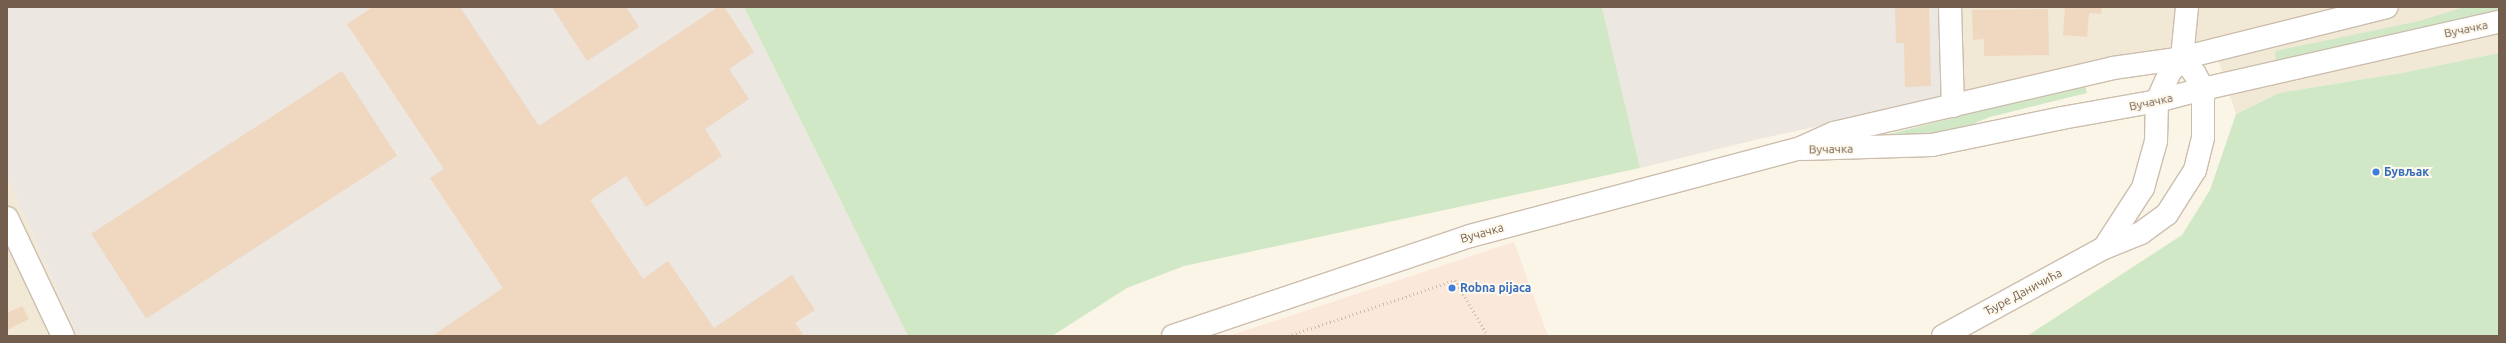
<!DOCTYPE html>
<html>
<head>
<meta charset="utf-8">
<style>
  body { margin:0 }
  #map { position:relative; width:2506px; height:343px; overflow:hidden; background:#fbf5e7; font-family:Ubuntu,sans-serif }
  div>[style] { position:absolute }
  .residential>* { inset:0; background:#f2e8d6 }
  .commercial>* { inset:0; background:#fae8db }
  .industrial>* { inset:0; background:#ece7e0 }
  .green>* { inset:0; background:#d1e8c6 }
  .building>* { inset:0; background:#efd7c0; transform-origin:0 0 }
  .path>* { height:2.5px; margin-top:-1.25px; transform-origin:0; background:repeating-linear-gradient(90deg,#d4bba3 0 1px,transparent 0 4px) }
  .roads { filter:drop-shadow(1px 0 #ccbeae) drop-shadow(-1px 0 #ccbeae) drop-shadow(0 1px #ccbeae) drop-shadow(0 -1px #ccbeae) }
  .minor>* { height:22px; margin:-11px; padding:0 11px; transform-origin:11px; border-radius:11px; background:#fff }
  .tertiary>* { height:22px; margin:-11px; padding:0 11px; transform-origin:11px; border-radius:11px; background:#fff }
  .dots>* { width:11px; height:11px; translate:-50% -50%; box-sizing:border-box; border:2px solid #fef9ed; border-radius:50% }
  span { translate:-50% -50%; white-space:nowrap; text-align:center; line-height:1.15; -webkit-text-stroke:4px #fef9ed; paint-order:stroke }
  .street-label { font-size:12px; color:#735e4d }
  .shop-label { font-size:12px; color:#366cbe; font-weight:700 }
  .left { translate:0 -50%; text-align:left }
  .frame { position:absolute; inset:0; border:8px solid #735e4d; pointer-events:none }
</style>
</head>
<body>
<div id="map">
  <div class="residential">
    <i style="clip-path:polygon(1946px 7px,2499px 7px,2499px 53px,2402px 73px,2279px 93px,2236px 114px,2211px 38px,1953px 98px)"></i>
    <i style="clip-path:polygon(7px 177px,78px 336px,7px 336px)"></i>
  </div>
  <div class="commercial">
    <i style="clip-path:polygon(1514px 242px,1548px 336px,1229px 336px)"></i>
  </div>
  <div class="industrial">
    <i style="clip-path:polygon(7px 7px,744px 7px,908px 336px,78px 336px,7px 177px)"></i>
    <i style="clip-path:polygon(1602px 7px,1946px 7px,1953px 98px,1763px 138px,1640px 168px)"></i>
  </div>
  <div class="green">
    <i style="clip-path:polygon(744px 7px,1602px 7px,1640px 168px,1184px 266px,1127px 288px,1052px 336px,908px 336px)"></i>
    <i style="clip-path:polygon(2465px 7px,2499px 7px,2499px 15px,2276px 66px,2275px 51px,2419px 21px)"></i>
    <i style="clip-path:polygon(2499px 53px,2499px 336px,2027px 336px,2182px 235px,2210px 190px,2236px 114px,2279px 93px,2402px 73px)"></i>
    <i style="clip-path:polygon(2085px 85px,2087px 93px,1990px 117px,1936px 139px,1877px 137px)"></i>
  </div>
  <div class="building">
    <i style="clip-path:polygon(373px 7px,460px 7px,539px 126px,718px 7px,724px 7px,754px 52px,729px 69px,749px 99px,705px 129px,722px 156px,646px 207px,626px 176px,590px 200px,643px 279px,668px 261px,714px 328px,792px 275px,815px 310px,795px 323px,804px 336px,432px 336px,503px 288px,430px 178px,444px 169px,347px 24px)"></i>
    <i style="clip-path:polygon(552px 7px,626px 7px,639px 27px,587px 61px)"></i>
    <i style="clip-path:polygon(1895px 7px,1929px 7px,1931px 86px,1905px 87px,1904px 43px,1896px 43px)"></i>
    <i style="clip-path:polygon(2065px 7px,2102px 7px,2101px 14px,2089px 13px,2087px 37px,2063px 35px)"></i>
    <i style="clip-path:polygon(2048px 9px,2049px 55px,1984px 56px,1984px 39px,1973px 40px,1972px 10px)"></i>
    <i style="left:342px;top:71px;width:101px;height:299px;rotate:57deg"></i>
    <i style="clip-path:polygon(22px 306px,29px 319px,7px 330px,7px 313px)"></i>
  </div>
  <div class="path">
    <i style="left:1288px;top:336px;width:176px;rotate:-18.5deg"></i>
    <i style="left:1455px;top:280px;width:65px;rotate:59.5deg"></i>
  </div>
  <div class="roads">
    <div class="minor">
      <i style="left:1950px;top:7px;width:99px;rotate:88.3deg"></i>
      <i style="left:1803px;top:149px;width:129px;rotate:-1.8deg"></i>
      <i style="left:1932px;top:145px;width:133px;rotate:-11.7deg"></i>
      <i style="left:2062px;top:118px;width:97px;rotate:-10.1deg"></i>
      <i style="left:2157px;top:101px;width:48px;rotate:-14.6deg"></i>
      <i style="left:7px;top:218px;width:131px;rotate:64.6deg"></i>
      <i style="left:1173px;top:336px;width:313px;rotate:-18.6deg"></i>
      <i style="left:1470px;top:236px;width:339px;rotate:-14.9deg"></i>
      <i style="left:1798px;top:149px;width:39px;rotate:-24deg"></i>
      <i style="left:1834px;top:133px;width:286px;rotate:-13.1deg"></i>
      <i style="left:2113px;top:68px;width:70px;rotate:-8.2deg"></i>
      <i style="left:2182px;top:58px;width:51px;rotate:-84.4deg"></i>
    </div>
    <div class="tertiary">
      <i style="left:2182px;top:58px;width:211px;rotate:-14deg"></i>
      <i style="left:2203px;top:89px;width:303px;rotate:-12.8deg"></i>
      <i style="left:2104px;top:248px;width:72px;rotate:-57deg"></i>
      <i style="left:2143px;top:188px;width:49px;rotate:-74.5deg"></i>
      <i style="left:2156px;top:141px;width:40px;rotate:-88.6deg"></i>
      <i style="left:2157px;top:101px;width:32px;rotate:-66deg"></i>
      <i style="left:2170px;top:72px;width:18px;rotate:-49deg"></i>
      <i style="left:1943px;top:336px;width:183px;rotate:-28.7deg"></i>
      <i style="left:2104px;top:248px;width:40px;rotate:-22deg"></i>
      <i style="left:2141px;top:233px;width:32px;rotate:-36deg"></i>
      <i style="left:2167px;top:214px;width:52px;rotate:-57.5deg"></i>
      <i style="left:2195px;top:170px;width:34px;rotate:-76deg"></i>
      <i style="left:2203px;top:137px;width:48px;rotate:-90deg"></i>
      <i style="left:2203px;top:89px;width:17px;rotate:-118deg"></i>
      <i style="left:2195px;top:74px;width:21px;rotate:-129deg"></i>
    </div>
  </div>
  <div class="dots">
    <i style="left:2376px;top:172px;background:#3f7fe0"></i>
    <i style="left:1452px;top:288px;background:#3f7fe0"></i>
  </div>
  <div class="street-label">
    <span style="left:2466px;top:29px;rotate:-12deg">Вучачка</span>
    <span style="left:2151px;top:102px;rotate:-12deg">Вучачка</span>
    <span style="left:1831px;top:149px;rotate:-1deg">Вучачка</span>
    <span style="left:1482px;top:233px;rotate:-16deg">Вучачка</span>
    <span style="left:2023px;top:292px;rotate:-28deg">Ђуре Даничића</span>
  </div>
  <div class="shop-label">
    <span class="left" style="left:2384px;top:172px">Бувљак</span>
    <span class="left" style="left:1460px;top:288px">Robna pijaca</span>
  </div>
  <div class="frame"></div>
</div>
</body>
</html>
